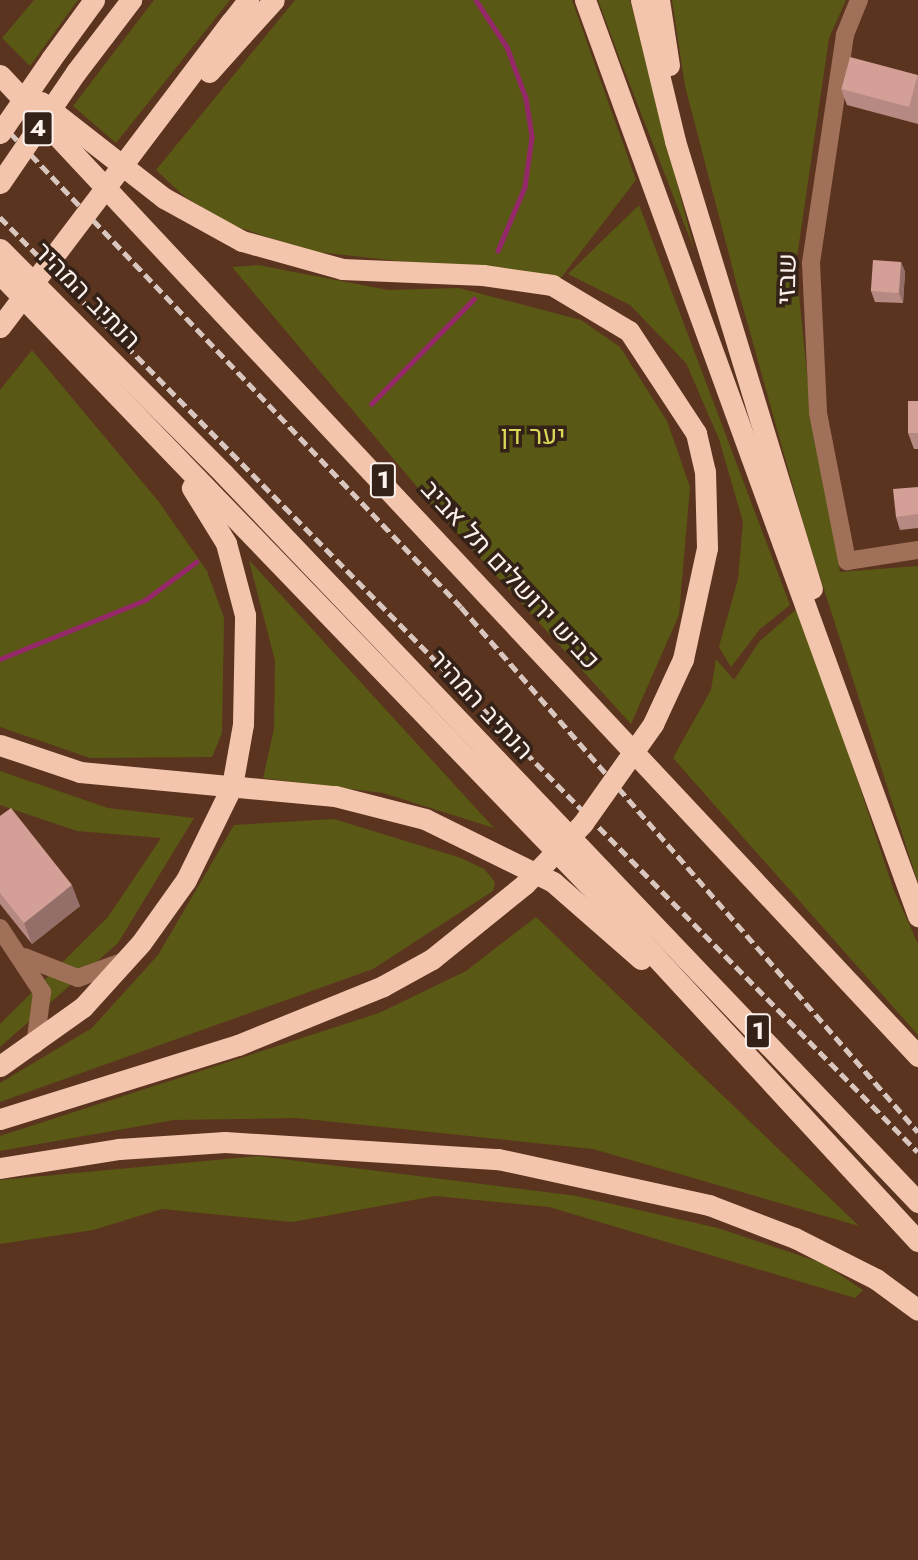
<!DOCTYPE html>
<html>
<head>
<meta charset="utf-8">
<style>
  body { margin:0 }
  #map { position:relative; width:918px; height:1560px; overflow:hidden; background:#5b341f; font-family:Jost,Heebo,sans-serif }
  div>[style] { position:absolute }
  .green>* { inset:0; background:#595814 }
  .stream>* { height:4.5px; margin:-2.25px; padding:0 2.25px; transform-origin:2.25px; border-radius:2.25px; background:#952869 }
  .minor>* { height:18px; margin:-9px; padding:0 9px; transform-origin:9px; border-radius:9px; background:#a07058 }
  .highway>* { height:21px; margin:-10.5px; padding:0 10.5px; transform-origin:10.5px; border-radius:10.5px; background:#f4c5ad }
  .rail>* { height:4.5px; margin-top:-2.25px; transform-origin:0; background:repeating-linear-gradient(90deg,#d9c7bf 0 10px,transparent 0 15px) }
  .highway-bridge>* { height:21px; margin:-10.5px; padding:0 10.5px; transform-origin:10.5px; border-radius:10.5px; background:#f4c5ad }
  .wall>* { inset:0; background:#b68982 }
  .shaded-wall>* { inset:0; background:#946f6a }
  .building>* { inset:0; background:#d49f97; transform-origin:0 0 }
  span { translate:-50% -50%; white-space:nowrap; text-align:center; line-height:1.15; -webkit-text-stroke:7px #342218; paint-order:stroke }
  .shield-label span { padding:2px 5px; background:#342218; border:2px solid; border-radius:5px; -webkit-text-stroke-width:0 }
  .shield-label { font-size:24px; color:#fcf1ec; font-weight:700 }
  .street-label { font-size:26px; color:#fcf1ec }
  .park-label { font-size:26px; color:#dad856 }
</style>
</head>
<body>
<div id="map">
  <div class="green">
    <i style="clip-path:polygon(34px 0,78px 0,30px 66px,2px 38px)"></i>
    <i style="clip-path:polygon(154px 0,230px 0,116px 143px,73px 106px)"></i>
    <i style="clip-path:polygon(295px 0,572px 0,636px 180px,560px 279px,308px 251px,232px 225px,185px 197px,156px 170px)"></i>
    <i style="clip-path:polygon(598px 0,630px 0,694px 249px,621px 62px)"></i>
    <i style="clip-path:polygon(672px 0,846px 0,829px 38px,796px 264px,811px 414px,840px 572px,918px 566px,918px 883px,806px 533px,739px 293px,685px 86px)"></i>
    <i style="clip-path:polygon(639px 205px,790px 605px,760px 629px,731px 667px,719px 647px,738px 579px,743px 522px,719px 439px,686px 363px,630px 305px,568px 274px)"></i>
    <i style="clip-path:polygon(258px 265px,388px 290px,459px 288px,581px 320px,620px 347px,667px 421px,690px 487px,679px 615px,631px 724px,434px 507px,232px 267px)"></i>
    <i style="clip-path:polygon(32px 350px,159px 502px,207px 571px,224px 618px,222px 733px,212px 757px,90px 758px,0 727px,0 390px)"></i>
    <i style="clip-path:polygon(249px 560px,494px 828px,383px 793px,263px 778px,274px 729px,275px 661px)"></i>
    <i style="clip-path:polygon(800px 606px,893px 888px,918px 944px,918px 1035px,673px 758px,711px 690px,716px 659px,734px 680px,759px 642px)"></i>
    <i style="clip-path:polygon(0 771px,108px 808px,194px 818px,118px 943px,0 1047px,0 1024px,108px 917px,161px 838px,77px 831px,0 805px)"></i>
    <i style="clip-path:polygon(334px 819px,461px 858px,484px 869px,495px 882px,493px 891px,373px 969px,0 1102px,0 1083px,92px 1028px,158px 955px,234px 825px)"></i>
    <i style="clip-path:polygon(536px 917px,859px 1226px,593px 1149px,296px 1118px,174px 1120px,0 1151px,0 1136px,379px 1013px,466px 971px)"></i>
    <i style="clip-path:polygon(258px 1156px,577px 1196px,718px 1228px,822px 1263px,863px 1290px,855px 1298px,549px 1207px,435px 1196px,292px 1222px,162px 1209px,93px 1230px,0 1244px,0 1180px)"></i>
  </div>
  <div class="stream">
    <i style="left:476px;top:0;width:56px;rotate:56.6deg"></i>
    <i style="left:507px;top:47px;width:54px;rotate:69.6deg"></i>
    <i style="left:526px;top:98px;width:39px;rotate:81deg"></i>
    <i style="left:532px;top:137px;width:50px;rotate:98deg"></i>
    <i style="left:525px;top:187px;width:69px;rotate:112.9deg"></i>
    <i style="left:371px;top:404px;width:147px;rotate:-45.6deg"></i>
    <i style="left:0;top:659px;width:157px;rotate:-22.1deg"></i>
    <i style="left:145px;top:600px;width:64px;rotate:-36.7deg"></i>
  </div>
  <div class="minor">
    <i style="left:859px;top:0;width:38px;rotate:112deg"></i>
    <i style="left:845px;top:35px;width:231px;rotate:98.5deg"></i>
    <i style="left:811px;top:263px;width:150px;rotate:87.3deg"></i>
    <i style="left:818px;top:413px;width:151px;rotate:78.9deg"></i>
    <i style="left:847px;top:561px;width:72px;rotate:-8.8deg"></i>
    <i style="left:0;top:928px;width:77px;rotate:56.7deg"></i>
    <i style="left:42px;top:992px;width:53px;rotate:97.5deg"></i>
    <i style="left:24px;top:957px;width:58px;rotate:21.3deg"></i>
    <i style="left:78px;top:978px;width:44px;rotate:-20.1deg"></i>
  </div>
  <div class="highway">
    <i style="left:585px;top:0;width:975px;rotate:70.02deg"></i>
    <i style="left:641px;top:0;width:145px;rotate:76.4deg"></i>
    <i style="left:675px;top:141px;width:468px;rotate:73deg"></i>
    <i style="left:659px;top:0;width:66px;rotate:81.3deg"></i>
    <i style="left:231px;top:22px;width:28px;rotate:-52deg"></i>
    <i style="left:242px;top:35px;width:47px;rotate:-47.6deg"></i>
    <i style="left:51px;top:59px;width:73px;rotate:-53.9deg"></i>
    <i style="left:76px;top:72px;width:91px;rotate:-52.6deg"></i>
    <i style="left:0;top:75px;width:1344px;rotate:46.9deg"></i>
    <i style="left:41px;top:102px;width:156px;rotate:38deg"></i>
    <i style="left:164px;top:198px;width:89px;rotate:28.9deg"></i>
    <i style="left:242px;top:241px;width:104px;rotate:15.6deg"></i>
    <i style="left:342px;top:269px;width:141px;rotate:2.4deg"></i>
    <i style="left:483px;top:275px;width:70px;rotate:8.2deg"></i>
    <i style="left:552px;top:285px;width:90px;rotate:30.9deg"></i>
    <i style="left:629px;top:331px;width:122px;rotate:56.7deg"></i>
    <i style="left:696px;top:433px;width:39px;rotate:77deg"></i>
    <i style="left:705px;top:471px;width:77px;rotate:88.5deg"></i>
    <i style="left:707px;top:548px;width:114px;rotate:102.2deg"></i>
    <i style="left:0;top:249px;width:317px;rotate:45.1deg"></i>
    <i style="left:224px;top:474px;width:1006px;rotate:46.37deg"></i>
    <i style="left:0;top:274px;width:871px;rotate:46.07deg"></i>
    <i style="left:604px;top:901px;width:463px;rotate:47.3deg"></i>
    <i style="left:425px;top:819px;width:143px;rotate:26.2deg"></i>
    <i style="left:553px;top:882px;width:117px;rotate:41.2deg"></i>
    <i style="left:0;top:1066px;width:102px;rotate:-35.4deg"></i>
    <i style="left:83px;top:1007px;width:86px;rotate:-47.8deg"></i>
    <i style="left:141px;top:943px;width:77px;rotate:-54.5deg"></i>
    <i style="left:186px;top:880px;width:105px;rotate:-63.9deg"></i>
    <i style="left:232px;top:786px;width:63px;rotate:-79.9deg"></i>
    <i style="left:243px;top:724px;width:109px;rotate:-88.9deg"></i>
    <i style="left:245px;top:615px;width:74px;rotate:-104.8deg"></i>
    <i style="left:226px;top:543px;width:65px;rotate:-121.7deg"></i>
    <i style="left:0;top:1119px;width:249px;rotate:-17.3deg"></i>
    <i style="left:238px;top:1045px;width:157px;rotate:-22.1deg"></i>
    <i style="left:383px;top:986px;width:56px;rotate:-28.9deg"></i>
    <i style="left:0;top:1168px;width:121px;rotate:-9.1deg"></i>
    <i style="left:119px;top:1149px;width:106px;rotate:-3.8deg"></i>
    <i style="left:225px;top:1142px;width:274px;rotate:3.6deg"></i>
    <i style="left:498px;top:1159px;width:216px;rotate:12.3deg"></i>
    <i style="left:709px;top:1205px;width:92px;rotate:21deg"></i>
    <i style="left:795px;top:1238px;width:91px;rotate:26.8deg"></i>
    <i style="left:876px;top:1279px;width:52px;rotate:36.4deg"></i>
  </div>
  <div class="rail">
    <i style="left:0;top:122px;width:669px;rotate:46.45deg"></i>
    <i style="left:461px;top:607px;width:696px;rotate:48.96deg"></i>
    <i style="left:0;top:217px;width:1310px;rotate:45.53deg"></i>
  </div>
  <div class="highway-bridge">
    <i style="left:209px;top:72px;width:50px;rotate:-48.3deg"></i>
    <i style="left:0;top:133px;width:90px;rotate:-55.4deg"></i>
    <i style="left:0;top:183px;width:135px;rotate:-55.6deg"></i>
    <i style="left:0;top:327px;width:383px;rotate:-52.9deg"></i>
    <i style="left:0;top:745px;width:84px;rotate:18.6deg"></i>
    <i style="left:80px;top:772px;width:256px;rotate:5.4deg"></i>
    <i style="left:335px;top:796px;width:93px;rotate:14.3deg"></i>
    <i style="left:432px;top:959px;width:119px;rotate:-38.9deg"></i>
    <i style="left:525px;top:884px;width:84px;rotate:-46.4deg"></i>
    <i style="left:583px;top:823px;width:121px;rotate:-54.7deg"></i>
    <i style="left:653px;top:724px;width:72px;rotate:-65.2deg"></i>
  </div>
  <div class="wall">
    <i style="clip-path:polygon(918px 75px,918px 124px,847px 105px,841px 89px)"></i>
    <i style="clip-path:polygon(901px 262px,905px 272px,903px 303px,875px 302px,871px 291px)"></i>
    <i style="clip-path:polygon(918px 401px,918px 449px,914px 449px,908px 433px)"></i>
    <i style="clip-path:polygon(918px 487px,918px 528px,900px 530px,896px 517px)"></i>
    <i style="clip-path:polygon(0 816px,80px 906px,32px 944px,0 904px)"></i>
  </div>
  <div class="shaded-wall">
    <i style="clip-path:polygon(901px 262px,905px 272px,903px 303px,899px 293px)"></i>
    <i style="clip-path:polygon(72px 885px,80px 906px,32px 944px,24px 923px)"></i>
  </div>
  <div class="building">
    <i style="left:850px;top:57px;width:70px;height:33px;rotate:15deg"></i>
    <i style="left:873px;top:260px;width:28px;height:31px;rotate:4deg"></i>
    <i style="left:908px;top:401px;width:10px;height:32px"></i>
    <i style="clip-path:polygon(918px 487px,918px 514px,896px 517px,893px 489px)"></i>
    <i style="clip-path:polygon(11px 808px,72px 885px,24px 923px,0 893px,0 816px)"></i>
  </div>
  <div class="shield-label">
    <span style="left:38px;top:128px">4</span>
    <span style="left:383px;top:480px">1</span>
    <span style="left:758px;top:1031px">1</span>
  </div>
  <div class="street-label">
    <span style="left:787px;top:279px;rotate:-89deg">שבזי</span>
    <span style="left:87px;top:296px;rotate:45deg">הנתיב המהיר</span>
    <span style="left:510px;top:575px;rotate:47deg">כביש ירושלים תל אביב</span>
    <span style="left:481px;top:705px;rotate:47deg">הנתיב המהיר</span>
  </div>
  <div class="park-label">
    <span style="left:533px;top:436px">יער דן</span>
  </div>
</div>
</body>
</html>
